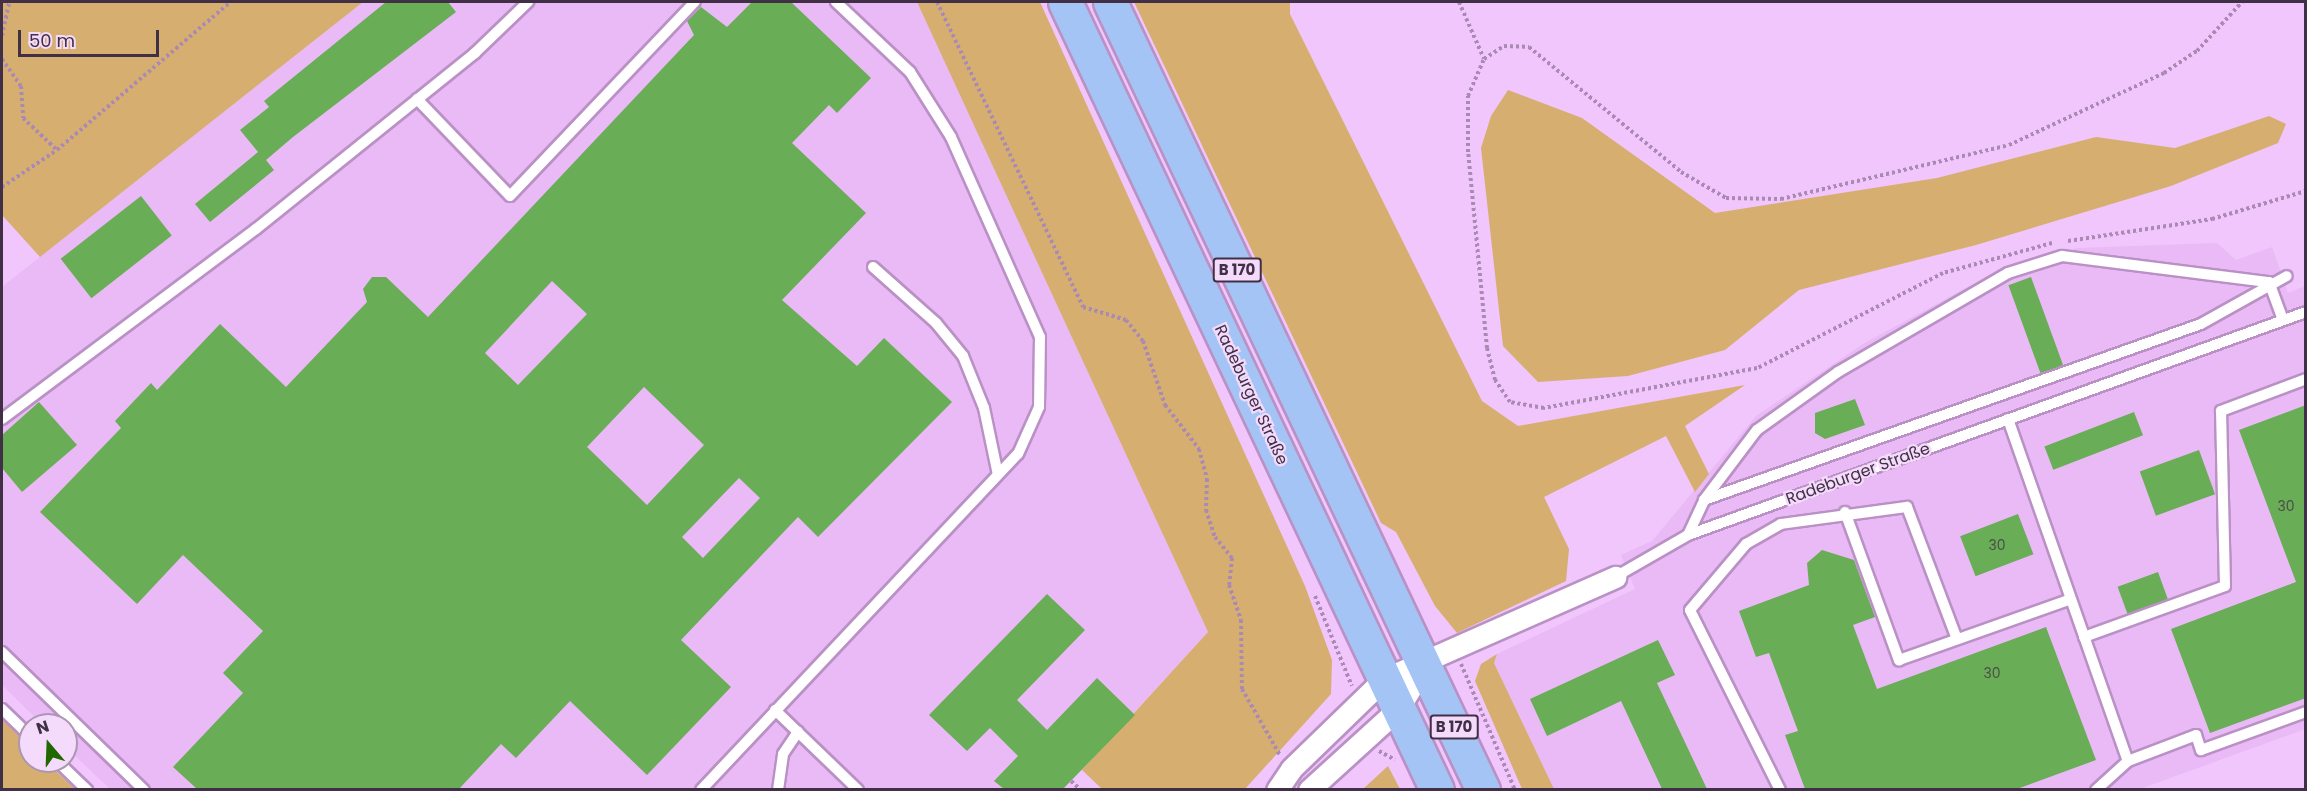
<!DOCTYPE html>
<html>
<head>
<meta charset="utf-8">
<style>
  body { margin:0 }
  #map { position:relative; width:2307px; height:791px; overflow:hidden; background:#f0c6fc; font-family:Poppins,sans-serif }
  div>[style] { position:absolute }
  .built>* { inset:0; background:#e9baf6 }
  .green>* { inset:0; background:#d6af70 }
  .building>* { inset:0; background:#69ad56; transform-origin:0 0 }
  .path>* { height:4px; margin-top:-2px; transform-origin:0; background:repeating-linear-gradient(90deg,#aa8ab2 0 3px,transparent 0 6px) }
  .roads { filter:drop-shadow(2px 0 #ba91c5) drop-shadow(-2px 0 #ba91c5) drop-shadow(0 2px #ba91c5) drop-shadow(0 -2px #ba91c5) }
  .lane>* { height:10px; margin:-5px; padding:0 5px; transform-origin:5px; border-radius:5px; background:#fff }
  .street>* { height:21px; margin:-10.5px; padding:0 10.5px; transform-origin:10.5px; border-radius:10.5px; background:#fff }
  .primary>* { height:33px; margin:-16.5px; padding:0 16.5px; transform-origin:16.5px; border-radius:16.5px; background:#a4c4f6 }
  span { translate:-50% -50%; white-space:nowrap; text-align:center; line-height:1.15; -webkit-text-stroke:4.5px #f4dafb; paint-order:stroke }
  .number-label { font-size:14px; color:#4b4f49 }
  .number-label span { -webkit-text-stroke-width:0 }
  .shield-label span { padding:2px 4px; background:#f4dafb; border:2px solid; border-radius:4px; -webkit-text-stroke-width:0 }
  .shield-label { font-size:15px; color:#413045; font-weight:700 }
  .street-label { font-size:16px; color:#413045 }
  .frame { position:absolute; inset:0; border:3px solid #413045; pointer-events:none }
  .north { position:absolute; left:18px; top:713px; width:60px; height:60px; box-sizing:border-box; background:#f4dafb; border:2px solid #ac96b2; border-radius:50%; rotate:341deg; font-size:16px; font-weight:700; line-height:24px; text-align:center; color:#413045 }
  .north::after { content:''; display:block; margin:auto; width:21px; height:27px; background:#226800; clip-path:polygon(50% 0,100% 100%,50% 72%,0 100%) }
  .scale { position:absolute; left:18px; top:30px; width:141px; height:27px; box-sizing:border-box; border:3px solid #413045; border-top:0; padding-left:8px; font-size:18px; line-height:21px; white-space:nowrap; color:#413045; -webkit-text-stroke:4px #f4dafb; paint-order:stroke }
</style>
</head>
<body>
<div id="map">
  <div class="built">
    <i style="clip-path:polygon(363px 2px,917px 2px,1208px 632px,1063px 789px,110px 789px,66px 747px,66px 725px,43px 725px,2px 685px,2px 287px)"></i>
    <i style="clip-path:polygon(2217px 243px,2236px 260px,2272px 247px,2288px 293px,2305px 286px,2305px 729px,2140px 789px,1554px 789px,1494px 663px,1497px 654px,1635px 589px,1621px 555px,1652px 541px,1756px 416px,1863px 344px,2008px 265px,2077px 248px)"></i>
  </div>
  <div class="green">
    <i style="clip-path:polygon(2px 2px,363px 2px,40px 257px,2px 215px)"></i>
    <i style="clip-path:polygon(917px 2px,1040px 2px,1305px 586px,1332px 660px,1331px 694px,1245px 789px,1102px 789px,1082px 770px,1208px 632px)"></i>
    <i style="clip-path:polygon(1134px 2px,1290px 2px,1290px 14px,1482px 401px,1518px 426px,1745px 385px,1685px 426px,1709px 474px,1695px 492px,1666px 436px,1544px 497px,1569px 549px,1566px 581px,1457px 633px,1435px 606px,1396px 532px,1381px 523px)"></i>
    <i style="clip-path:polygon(1508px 90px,1582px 118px,1715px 213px,1937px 178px,2096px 137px,2175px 148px,2269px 116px,2286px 124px,2278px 143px,2171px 186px,1976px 245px,1799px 290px,1725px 350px,1628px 376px,1538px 382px,1503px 346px,1481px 148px,1491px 116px)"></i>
    <i style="clip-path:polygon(1497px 654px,1494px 663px,1554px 789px,1522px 789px,1475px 681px,1481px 664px)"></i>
    <i style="clip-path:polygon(2px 719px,30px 746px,30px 761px,45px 761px,75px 789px,2px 789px)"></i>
    <i style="clip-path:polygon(1388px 766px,1400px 789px,1363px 789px)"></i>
  </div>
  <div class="building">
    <i style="clip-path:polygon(386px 2px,448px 2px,456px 12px,293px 137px,266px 160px,274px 170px,210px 222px,195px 204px,258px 152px,240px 130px,269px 107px,264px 101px)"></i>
    <i style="clip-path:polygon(evenodd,752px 2px,791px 2px,871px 78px,837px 113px,829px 105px,792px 143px,866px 213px,782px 300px,857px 366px,884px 338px,952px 402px,818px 537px,798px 517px,681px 640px,731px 687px,647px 775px,570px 701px,516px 758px,501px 744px,459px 789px,197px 789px,173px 767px,243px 693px,223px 673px,263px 631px,183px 555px,137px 604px,40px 512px,121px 428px,115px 421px,151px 383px,157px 390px,220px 324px,286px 387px,367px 302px,363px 289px,372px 277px,386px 277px,428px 317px,694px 35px,687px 21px,701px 7px,727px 27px,752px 2px,552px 281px,587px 314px,518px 385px,485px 353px,552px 281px,752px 2px,644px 387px,704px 445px,647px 505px,587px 447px,644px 387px,752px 2px,739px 478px,760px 498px,703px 558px,682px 537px,739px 478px)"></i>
    <i style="left:141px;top:196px;width:50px;height:102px;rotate:52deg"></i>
    <i style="left:2031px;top:277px;width:94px;height:24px;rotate:70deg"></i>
    <i style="clip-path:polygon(1855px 399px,1865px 425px,1825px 439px,1815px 433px,1815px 413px)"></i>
    <i style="clip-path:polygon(39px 402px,77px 445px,22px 492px,2px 468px,2px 435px)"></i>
    <i style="clip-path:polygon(2306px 405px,2306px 698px,2210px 733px,2171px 629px,2296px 582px,2239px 430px)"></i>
    <i style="left:2134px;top:412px;width:25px;height:96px;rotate:69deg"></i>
    <i style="left:2199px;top:450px;width:47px;height:63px;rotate:70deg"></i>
    <i style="left:2018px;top:514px;width:43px;height:62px;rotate:69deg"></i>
    <i style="clip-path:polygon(1822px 550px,1854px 560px,1875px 617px,1853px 625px,1877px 689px,2046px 627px,2096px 760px,2017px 789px,1805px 789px,1785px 735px,1798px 731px,1769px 653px,1756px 657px,1739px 611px,1809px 585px,1807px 563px)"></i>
    <i style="left:2158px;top:572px;width:29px;height:43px;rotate:70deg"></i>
    <i style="clip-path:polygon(1047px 594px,1085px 630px,1017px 700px,1047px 730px,1097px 678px,1135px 715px,1063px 789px,1004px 789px,994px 781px,1018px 756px,990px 728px,967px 751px,929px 715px)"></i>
    <i style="clip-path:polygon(1658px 640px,1675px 675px,1657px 683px,1707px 789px,1662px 789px,1621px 701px,1547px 736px,1530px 699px)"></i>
  </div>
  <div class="path">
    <i style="left:937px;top:2px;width:338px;rotate:64.4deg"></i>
    <i style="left:1083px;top:307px;width:45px;rotate:16.8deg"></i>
    <i style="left:1126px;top:320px;width:27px;rotate:51deg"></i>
    <i style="left:1143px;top:341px;width:68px;rotate:71deg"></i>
    <i style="left:1165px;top:405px;width:56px;rotate:52.3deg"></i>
    <i style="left:1199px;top:449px;width:31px;rotate:75deg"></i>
    <i style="left:1207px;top:479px;width:31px;rotate:92deg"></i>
    <i style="left:1206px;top:510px;width:28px;rotate:72deg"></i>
    <i style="left:1215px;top:537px;width:27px;rotate:51deg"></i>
    <i style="left:1232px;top:558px;width:27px;rotate:96deg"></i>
    <i style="left:1229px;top:585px;width:37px;rotate:71deg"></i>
    <i style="left:1241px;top:620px;width:69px;rotate:89.2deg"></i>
    <i style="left:1242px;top:689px;width:76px;rotate:60.1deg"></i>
    <i style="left:1459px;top:2px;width:62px;rotate:66.3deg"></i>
    <i style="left:2px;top:36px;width:35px;rotate:-78deg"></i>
    <i style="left:2px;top:59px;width:33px;rotate:55deg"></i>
    <i style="left:21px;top:86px;width:32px;rotate:86deg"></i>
    <i style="left:23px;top:118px;width:47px;rotate:43.3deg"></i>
    <i style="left:2px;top:187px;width:66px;rotate:-33.9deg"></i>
    <i style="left:57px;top:150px;width:228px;rotate:-40.5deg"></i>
    <i style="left:2068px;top:241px;width:146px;rotate:-8.7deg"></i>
    <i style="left:2212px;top:219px;width:98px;rotate:-16.6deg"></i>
    <i style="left:2052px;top:243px;width:113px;rotate:164.6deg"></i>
    <i style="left:1943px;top:273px;width:209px;rotate:152.9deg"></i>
    <i style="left:1757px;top:368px;width:217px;rotate:169.4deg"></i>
    <i style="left:1544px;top:408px;width:35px;rotate:-170deg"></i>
    <i style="left:1510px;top:402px;width:27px;rotate:-124deg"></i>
    <i style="left:1495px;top:380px;width:33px;rotate:-104deg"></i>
    <i style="left:1487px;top:348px;width:197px;rotate:-95.5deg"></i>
    <i style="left:1468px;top:152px;width:56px;rotate:-90deg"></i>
    <i style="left:1468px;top:96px;width:40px;rotate:-66.6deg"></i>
    <i style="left:1484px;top:59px;width:24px;rotate:-33deg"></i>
    <i style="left:1504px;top:46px;width:25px;rotate:2deg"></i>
    <i style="left:1529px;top:47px;width:197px;rotate:39.4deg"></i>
    <i style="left:1681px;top:172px;width:52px;rotate:30deg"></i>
    <i style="left:1726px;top:198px;width:55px;rotate:1deg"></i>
    <i style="left:1781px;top:199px;width:234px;rotate:-13.3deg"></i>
    <i style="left:2009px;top:145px;width:171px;rotate:-24.9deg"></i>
    <i style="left:2164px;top:73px;width:40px;rotate:-34deg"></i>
    <i style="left:2197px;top:51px;width:67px;rotate:-47.4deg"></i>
    <i style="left:1315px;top:596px;width:97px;rotate:67.7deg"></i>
    <i style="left:1461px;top:664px;width:137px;rotate:66.8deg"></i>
    <i style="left:1379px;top:751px;width:18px;rotate:29deg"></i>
    <i style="left:1071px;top:781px;width:13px;rotate:42deg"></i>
  </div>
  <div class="roads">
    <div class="lane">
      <i style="left:417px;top:99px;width:134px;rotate:46.2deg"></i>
      <i style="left:510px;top:196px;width:268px;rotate:-46.4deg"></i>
      <i style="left:873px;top:267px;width:84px;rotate:41.6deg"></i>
      <i style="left:936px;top:323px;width:43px;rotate:50.7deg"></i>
      <i style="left:963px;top:356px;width:56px;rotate:68deg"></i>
      <i style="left:984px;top:408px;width:68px;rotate:78.2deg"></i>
      <i style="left:2px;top:419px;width:317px;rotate:-36.8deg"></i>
      <i style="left:256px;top:229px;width:281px;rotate:-38.8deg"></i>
      <i style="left:475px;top:53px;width:74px;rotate:-43.9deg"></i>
      <i style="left:2008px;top:419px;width:362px;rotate:70.7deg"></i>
      <i style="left:2128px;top:761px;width:43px;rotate:137.8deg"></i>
      <i style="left:1704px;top:500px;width:88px;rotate:-52.9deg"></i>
      <i style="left:1757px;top:430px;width:100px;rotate:-35.6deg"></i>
      <i style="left:1838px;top:372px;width:197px;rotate:-30.2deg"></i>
      <i style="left:2008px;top:273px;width:57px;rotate:-17.5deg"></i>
      <i style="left:2062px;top:256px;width:209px;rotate:7.2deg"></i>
      <i style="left:2269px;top:282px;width:40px;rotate:69.8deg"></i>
      <i style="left:1845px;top:512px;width:158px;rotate:70deg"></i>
      <i style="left:1899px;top:660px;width:182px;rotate:-19.5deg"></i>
      <i style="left:1688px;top:535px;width:38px;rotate:-65deg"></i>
      <i style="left:1704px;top:500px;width:527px;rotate:-19.5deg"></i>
      <i style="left:2201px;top:324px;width:98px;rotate:-29.2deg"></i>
      <i style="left:1615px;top:577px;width:84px;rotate:-29.9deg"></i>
      <i style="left:1688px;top:535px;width:657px;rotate:-19.84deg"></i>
      <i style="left:2084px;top:637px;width:150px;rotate:-19.9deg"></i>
      <i style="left:2225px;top:586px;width:175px;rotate:-91.3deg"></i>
      <i style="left:2221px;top:411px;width:91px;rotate:-20.6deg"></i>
      <i style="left:2px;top:652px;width:198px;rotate:44.2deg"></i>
      <i style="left:2px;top:709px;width:39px;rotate:44deg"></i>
      <i style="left:775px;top:710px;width:115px;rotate:43.9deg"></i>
      <i style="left:57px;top:761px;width:42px;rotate:44deg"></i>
      <i style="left:2128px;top:761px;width:73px;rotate:-20.9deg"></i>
      <i style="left:2196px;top:735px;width:16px;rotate:72deg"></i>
      <i style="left:2201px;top:750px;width:112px;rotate:-19.9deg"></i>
      <i style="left:701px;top:790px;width:462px;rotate:-46.7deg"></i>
      <i style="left:1018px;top:454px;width:51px;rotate:-65.9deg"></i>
      <i style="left:1039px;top:407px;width:70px;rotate:-89.2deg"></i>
      <i style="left:1040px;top:337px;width:219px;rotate:-114deg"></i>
      <i style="left:951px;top:137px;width:77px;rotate:-122.2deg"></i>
      <i style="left:910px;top:72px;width:102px;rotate:-136.6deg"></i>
      <i style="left:778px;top:790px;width:36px;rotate:-82deg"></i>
      <i style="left:783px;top:754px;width:27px;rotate:-56deg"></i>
      <i style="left:1780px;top:790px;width:201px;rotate:-116.6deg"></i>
      <i style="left:1690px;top:610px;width:87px;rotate:-49.7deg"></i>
      <i style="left:1746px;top:544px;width:40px;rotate:-29.7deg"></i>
      <i style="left:1781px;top:524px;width:127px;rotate:-7.7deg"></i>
      <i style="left:1907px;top:507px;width:141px;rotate:69.3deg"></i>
    </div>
    <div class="street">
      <i style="left:1277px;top:790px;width:25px;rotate:-56deg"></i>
      <i style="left:1291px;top:769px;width:129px;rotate:-44.1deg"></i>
      <i style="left:1384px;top:679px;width:253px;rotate:-23.8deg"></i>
      <i style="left:1309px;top:790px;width:120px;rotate:-42.3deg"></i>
      <i style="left:1398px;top:709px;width:50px;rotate:-58.8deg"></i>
    </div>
    <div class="primary">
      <i style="left:1065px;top:2px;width:871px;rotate:64.73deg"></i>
      <i style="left:1110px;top:2px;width:872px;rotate:64.67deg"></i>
    </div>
  </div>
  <div class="number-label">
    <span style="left:2286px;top:506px">30</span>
    <span style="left:1997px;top:545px">30</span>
    <span style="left:1992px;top:673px">30</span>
  </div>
  <div class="shield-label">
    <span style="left:1237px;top:270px">B 170</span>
    <span style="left:1454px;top:727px">B 170</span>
  </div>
  <div class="street-label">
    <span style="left:1251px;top:395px;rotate:65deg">Radeburger Straße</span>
    <span style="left:1858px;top:474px;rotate:-20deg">Radeburger Straße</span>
  </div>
  <div class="frame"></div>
  <div class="north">N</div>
  <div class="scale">50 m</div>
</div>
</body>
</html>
